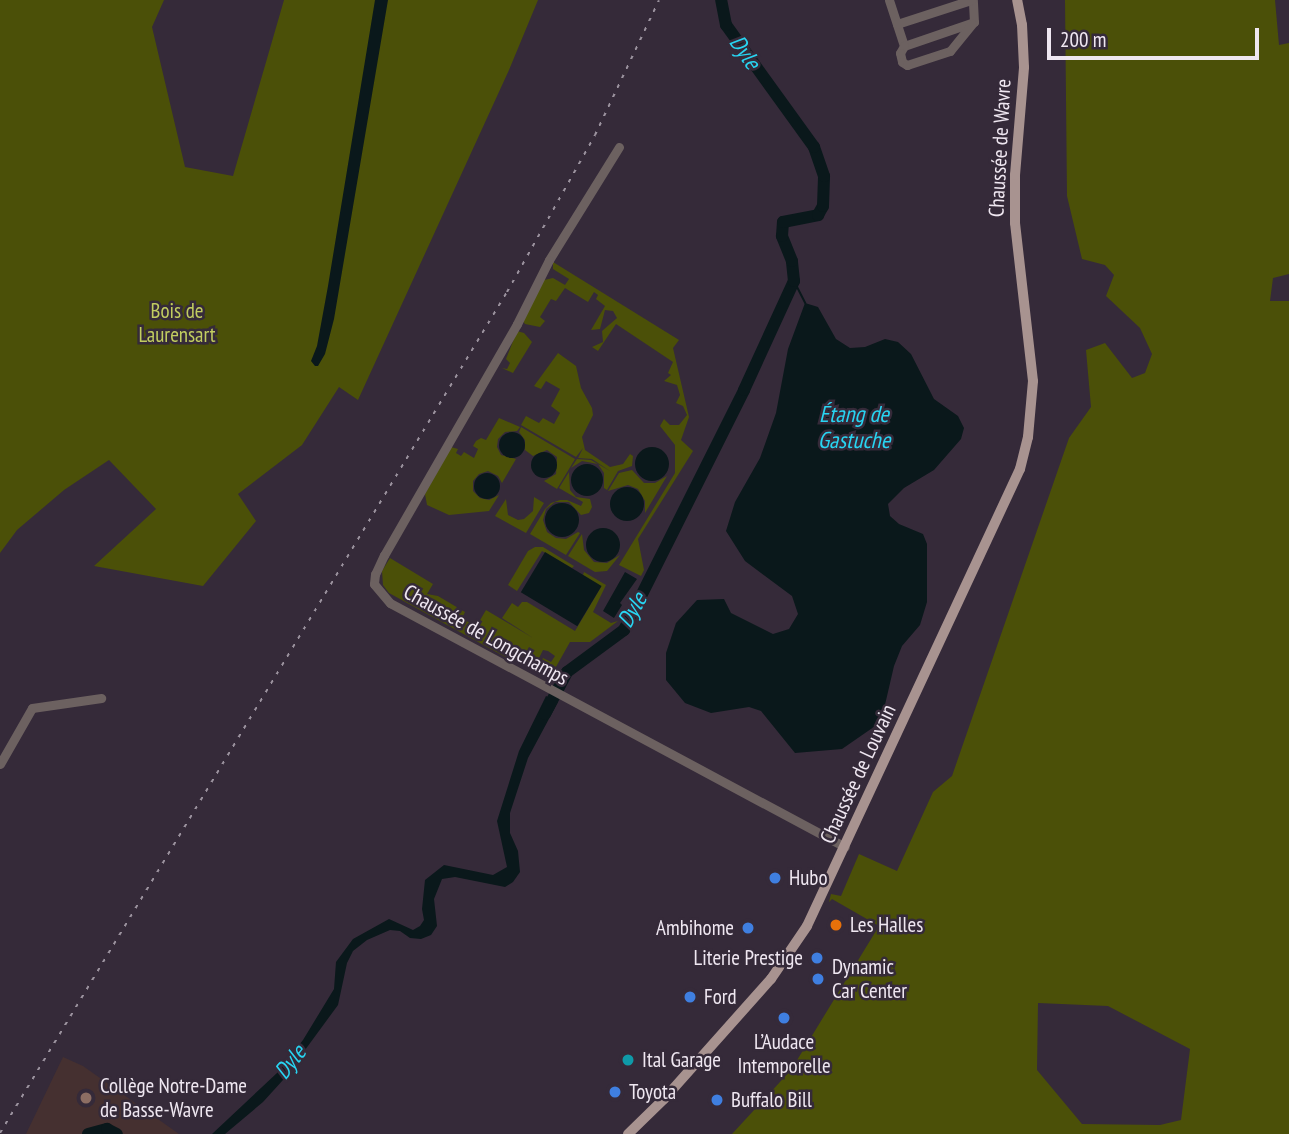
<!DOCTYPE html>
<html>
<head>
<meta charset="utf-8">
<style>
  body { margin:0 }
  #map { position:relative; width:1289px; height:1134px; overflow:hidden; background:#352a39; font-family:"PT Sans Narrow",sans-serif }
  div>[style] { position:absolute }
  .education>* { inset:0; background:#453030 }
  .green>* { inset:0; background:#4b5008 }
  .water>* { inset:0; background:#0a181b; transform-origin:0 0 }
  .round { border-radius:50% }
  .stream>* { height:2px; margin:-1px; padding:0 1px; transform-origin:1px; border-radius:1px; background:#0a181b }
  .river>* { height:12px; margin:-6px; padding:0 6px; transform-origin:6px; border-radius:6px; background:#0a181b }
  .minor>* { height:9px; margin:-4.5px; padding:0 4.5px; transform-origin:4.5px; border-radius:4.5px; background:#6c6160 }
  .major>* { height:10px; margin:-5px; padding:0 5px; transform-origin:5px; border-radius:5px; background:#a89390 }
  .rail>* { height:2px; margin-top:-1px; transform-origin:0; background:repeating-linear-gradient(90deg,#9c939f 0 3.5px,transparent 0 10.5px) }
  .dots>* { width:19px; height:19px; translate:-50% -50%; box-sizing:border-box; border:4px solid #352a39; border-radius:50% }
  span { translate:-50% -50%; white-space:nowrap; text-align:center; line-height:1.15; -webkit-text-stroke:5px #352a39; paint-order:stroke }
  .street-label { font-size:21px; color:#efe7f1 }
  .park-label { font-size:21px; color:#c2cd60 }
  .poi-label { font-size:21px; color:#efe7f1 }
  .left { translate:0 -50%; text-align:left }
  .right { translate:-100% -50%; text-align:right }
  .water-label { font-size:23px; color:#28d5f2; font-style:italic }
  .scale { position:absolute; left:1047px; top:28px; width:212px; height:32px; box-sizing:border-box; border:4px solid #efe7f1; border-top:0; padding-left:9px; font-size:21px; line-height:24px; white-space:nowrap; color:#efe7f1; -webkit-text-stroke:5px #352a39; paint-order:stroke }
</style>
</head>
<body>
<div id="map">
  <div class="education">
    <i style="clip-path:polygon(63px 1057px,83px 1066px,179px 1134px,26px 1134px)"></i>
  </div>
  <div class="green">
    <i style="clip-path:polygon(0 0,164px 0,152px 27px,185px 167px,233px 176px,284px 0,538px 0,509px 70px,358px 400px,339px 387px,302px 445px,238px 494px,256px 521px,203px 586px,94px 566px,156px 509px,109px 460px,64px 490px,17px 530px,0 553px)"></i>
    <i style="clip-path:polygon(evenodd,1065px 0,1275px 0,1279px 45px,1289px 43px,1289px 274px,1273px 278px,1270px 301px,1289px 301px,1289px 1134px,732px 1134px,791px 1070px,879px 926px,832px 899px,829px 902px,831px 894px,841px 896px,859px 854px,897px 871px,933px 792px,952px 776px,1069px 438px,1091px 407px,1086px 350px,1105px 343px,1132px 378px,1145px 373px,1152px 354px,1140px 328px,1106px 296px,1114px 275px,1105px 265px,1082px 259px,1067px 196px,1065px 0,1038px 1003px,1108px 1006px,1190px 1049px,1181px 1120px,1160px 1125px,1082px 1124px,1037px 1070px,1038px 1003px)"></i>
    <i style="clip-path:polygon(553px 262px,679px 340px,673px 348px,689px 417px,681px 440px,693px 451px,638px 539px,644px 570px,641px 576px,619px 565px,675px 473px,675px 445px,660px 426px,664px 419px,670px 425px,679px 425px,687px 415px,683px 406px,676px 403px,680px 395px,677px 385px,664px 381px,671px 375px,668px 373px,673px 362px,616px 324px,598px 351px,592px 347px,603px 342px,602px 331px,617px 318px,613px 311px,605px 310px,600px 329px,591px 330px,605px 306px,596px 299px,598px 295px,594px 292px,588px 302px,565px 288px,556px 301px,551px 299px,540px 317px,545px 321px,540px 327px,525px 324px,523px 321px,544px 280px,553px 278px,565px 285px,569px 279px,553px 269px)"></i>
    <i style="clip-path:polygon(517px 331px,524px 333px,532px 342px,513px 373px,502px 368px,507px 369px,510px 363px,506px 359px)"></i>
    <i style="clip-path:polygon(558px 353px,576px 366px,581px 388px,592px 408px,593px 415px,582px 437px,585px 450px,610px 467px,623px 464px,630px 454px,633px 456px,632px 466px,618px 471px,607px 490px,604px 488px,604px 473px,598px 464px,582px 461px,571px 468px,577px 459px,591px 460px,610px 471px,592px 459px,578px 458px,583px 448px,576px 457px,521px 425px,526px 416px,539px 423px,543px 418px,554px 424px,560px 413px,551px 406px,560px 389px,546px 381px,541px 389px,534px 386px)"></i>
    <i style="clip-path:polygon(499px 418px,520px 427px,517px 431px,505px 432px,498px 439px,497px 447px,501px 455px,516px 459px,502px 483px,498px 476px,488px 471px,479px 474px,473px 481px,473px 491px,480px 498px,489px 500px,499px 495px,489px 511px,449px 515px,427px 505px,425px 494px,451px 447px,458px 449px,456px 453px,461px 456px,464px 452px,474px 458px,478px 449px,473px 446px,476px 441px,481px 438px,486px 440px)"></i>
    <i style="clip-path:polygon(521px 427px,575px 459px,557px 489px,544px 481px,556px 474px,557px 457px,547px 450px,533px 456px,525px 450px,525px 440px,519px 432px)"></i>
    <i style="clip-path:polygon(632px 470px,644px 483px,655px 483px,667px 476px,645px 513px,645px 501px,638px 489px,628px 485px,608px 491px,619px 473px)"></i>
    <i style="clip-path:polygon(569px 472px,570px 490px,576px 497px,590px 499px,592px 507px,589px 513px,581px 515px,569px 502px,555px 502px,546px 509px,543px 520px,547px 532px,556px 538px,566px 539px,578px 532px,580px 533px,566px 555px,530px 534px,545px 509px,551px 503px,560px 500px,567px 500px,581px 506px,583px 502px,559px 488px)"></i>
    <i style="clip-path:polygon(534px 497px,544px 503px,526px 533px,495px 516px,506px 499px,508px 515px,518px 520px,524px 519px,533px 511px)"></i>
    <i style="clip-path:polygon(582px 534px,584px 550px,594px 562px,607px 563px,620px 555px,607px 571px,595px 572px,568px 556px)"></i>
    <i style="clip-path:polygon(535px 547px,543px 547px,574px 566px,572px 568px,542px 551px,517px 591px,508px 585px,528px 551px)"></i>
    <i style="clip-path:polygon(390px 558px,433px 584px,427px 594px,438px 596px,465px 612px,462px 618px,476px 627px,486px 610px,533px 638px,502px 618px,512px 603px,518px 607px,522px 602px,527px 602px,575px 631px,601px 587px,583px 575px,584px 572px,606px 585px,593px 612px,611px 623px,618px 621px,590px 642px,570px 642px,552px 674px,539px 666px,543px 658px,551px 662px,555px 656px,548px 651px,543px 650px,536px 664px,517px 653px,511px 660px,389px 593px,383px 585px,382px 571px)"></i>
  </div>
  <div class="water">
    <i style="clip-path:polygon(375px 0,388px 0,334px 319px,325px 354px,318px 366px,315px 366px,311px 361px,317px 346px,328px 286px)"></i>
    <i style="clip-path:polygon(805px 303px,818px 307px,836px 339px,850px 348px,865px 347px,885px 339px,898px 342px,911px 354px,934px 399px,958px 416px,964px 428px,961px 439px,934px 470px,904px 488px,888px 504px,890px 516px,899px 524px,923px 534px,927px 544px,927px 602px,920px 625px,902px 646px,894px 666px,881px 722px,842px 749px,795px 753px,761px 711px,749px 707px,711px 713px,685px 703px,666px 680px,666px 653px,676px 623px,697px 600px,724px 599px,731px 613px,773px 634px,789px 629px,798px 614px,792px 596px,745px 561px,726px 531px,735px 502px,760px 458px,776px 413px,788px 349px)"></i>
    <i class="round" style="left:499px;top:432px;width:26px;height:26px"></i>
    <i class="round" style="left:635px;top:447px;width:34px;height:34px"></i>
    <i class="round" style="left:531px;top:452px;width:26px;height:26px"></i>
    <i class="round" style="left:571px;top:464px;width:32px;height:32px"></i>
    <i class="round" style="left:474px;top:473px;width:26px;height:26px"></i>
    <i class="round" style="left:610px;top:487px;width:34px;height:34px"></i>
    <i class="round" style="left:545px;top:503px;width:34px;height:34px"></i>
    <i class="round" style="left:586px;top:528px;width:34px;height:34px"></i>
    <i style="left:545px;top:552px;width:66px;height:47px;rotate:31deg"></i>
    <i style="clip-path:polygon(625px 572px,637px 579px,620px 603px,622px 605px,614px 618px,603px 611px)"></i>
    <i style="clip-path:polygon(546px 696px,558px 702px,528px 758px,510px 813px,510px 833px,518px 851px,520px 872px,513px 882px,505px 887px,455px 877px,442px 879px,434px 899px,437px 926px,431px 935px,421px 939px,410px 938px,400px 931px,390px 930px,367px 940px,353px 951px,347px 963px,338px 1005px,283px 1080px,263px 1102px,225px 1134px,212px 1134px,277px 1073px,303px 1040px,334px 989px,336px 962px,353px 939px,389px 919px,413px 930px,420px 926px,424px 920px,422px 909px,425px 880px,444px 865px,493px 875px,507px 867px,497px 821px,519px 751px)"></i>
  </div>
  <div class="stream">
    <i style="left:794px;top:281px;width:25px;rotate:63deg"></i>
  </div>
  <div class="river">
    <i style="left:545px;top:714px;width:47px;rotate:-62.4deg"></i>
    <i style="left:567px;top:672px;width:71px;rotate:-36.4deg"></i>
    <i style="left:624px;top:630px;width:268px;rotate:-63.4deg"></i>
    <i style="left:744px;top:390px;width:120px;rotate:-65.4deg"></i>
    <i style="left:794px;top:281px;width:20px;rotate:-96deg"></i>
    <i style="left:792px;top:261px;width:27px;rotate:-112deg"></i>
    <i style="left:782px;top:236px;width:14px;rotate:-86deg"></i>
    <i style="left:783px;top:222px;width:36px;rotate:-11deg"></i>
    <i style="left:818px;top:215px;width:10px;rotate:-61deg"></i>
    <i style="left:823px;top:206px;width:30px;rotate:-88deg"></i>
    <i style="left:824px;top:176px;width:31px;rotate:-109deg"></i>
    <i style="left:814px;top:147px;width:150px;rotate:-125.8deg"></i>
    <i style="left:726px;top:25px;width:25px;rotate:-101deg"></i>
    <i style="left:88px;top:1134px;width:20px;rotate:-15deg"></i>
    <i style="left:107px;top:1129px;width:11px;rotate:27deg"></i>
  </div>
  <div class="minor">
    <i style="left:889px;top:0;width:48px;rotate:71.9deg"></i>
    <i style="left:904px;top:46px;width:74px;rotate:-18.9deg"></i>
    <i style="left:974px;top:22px;width:22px;rotate:-93deg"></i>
    <i style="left:897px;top:24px;width:78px;rotate:-18deg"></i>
    <i style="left:904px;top:46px;width:8px;rotate:120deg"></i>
    <i style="left:900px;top:53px;width:9px;rotate:77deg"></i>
    <i style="left:902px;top:62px;width:6px;rotate:31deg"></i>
    <i style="left:907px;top:65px;width:45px;rotate:-18deg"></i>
    <i style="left:950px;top:51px;width:35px;rotate:-51deg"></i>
    <i style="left:619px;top:147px;width:133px;rotate:121.8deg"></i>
    <i style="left:549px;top:260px;width:72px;rotate:116.6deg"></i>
    <i style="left:517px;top:324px;width:267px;rotate:119.9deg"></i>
    <i style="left:384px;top:555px;width:21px;rotate:115deg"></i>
    <i style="left:375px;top:574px;width:10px;rotate:96deg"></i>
    <i style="left:374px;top:584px;width:25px;rotate:50deg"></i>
    <i style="left:390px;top:603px;width:516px;rotate:28.2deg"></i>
    <i style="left:0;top:764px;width:64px;rotate:-60.3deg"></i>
    <i style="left:32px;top:708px;width:70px;rotate:-8.2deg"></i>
  </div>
  <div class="major">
    <i style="left:628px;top:1134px;width:50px;rotate:-44.2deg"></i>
    <i style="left:664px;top:1099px;width:161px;rotate:-48.3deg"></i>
    <i style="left:771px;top:979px;width:64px;rotate:-55.8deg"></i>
    <i style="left:807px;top:926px;width:504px;rotate:-65.01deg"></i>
    <i style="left:1020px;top:469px;width:33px;rotate:-76deg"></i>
    <i style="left:1028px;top:437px;width:56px;rotate:-84.9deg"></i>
    <i style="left:1033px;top:381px;width:159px;rotate:-96.5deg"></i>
    <i style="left:1015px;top:223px;width:48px;rotate:-90deg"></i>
    <i style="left:1015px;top:175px;width:108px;rotate:-85.2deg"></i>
    <i style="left:1024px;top:67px;width:42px;rotate:-92.7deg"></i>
    <i style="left:1022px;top:25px;width:25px;rotate:-101deg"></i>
  </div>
  <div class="rail">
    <i style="left:0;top:1133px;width:982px;rotate:-58.92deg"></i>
    <i style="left:507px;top:292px;width:180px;rotate:-60.7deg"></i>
    <i style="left:595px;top:135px;width:149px;rotate:-64.6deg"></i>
  </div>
  <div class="dots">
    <i style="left:775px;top:878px;background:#3f7fe0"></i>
    <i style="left:836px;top:925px;background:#e8710a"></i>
    <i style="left:748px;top:928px;background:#3f7fe0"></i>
    <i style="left:817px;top:958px;background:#3f7fe0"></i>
    <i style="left:818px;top:979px;background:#3f7fe0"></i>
    <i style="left:690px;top:997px;background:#3f7fe0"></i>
    <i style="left:784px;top:1018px;background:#3f7fe0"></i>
    <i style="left:628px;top:1060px;background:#0f9aa8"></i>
    <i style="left:615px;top:1092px;background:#3f7fe0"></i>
    <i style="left:86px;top:1098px;background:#8d6e63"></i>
    <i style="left:717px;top:1100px;background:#3f7fe0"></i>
  </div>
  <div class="street-label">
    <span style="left:1000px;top:148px;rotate:-87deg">Chaussée de Wavre</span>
    <span style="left:486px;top:635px;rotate:29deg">Chaussée de Longchamps</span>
    <span style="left:858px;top:774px;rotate:-65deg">Chaussée de Louvain</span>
  </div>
  <div class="park-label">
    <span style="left:177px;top:323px">Bois de<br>Laurensart</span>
  </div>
  <div class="poi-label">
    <span class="left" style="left:789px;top:878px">Hubo</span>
    <span class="left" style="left:850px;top:925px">Les Halles</span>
    <span class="right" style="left:734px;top:928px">Ambihome</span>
    <span class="right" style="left:803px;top:958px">Literie Prestige</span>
    <span class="left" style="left:832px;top:979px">Dynamic<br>Car Center</span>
    <span class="left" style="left:704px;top:997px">Ford</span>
    <span style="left:784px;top:1054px">L’Audace<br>Intemporelle</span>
    <span class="left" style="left:642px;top:1060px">Ital Garage</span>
    <span class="left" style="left:100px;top:1098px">Collège Notre-Dame<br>de Basse-Wavre</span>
    <span class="left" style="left:629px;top:1092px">Toyota</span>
    <span class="left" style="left:731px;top:1100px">Buffalo Bill</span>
  </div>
  <div class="water-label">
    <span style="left:745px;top:52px;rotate:55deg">Dyle</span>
    <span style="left:854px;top:427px">Étang de<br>Gastuche</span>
    <span style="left:632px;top:610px;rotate:-60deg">Dyle</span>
    <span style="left:290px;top:1062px;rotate:-52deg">Dyle</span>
  </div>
  <div class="scale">200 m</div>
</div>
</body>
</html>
